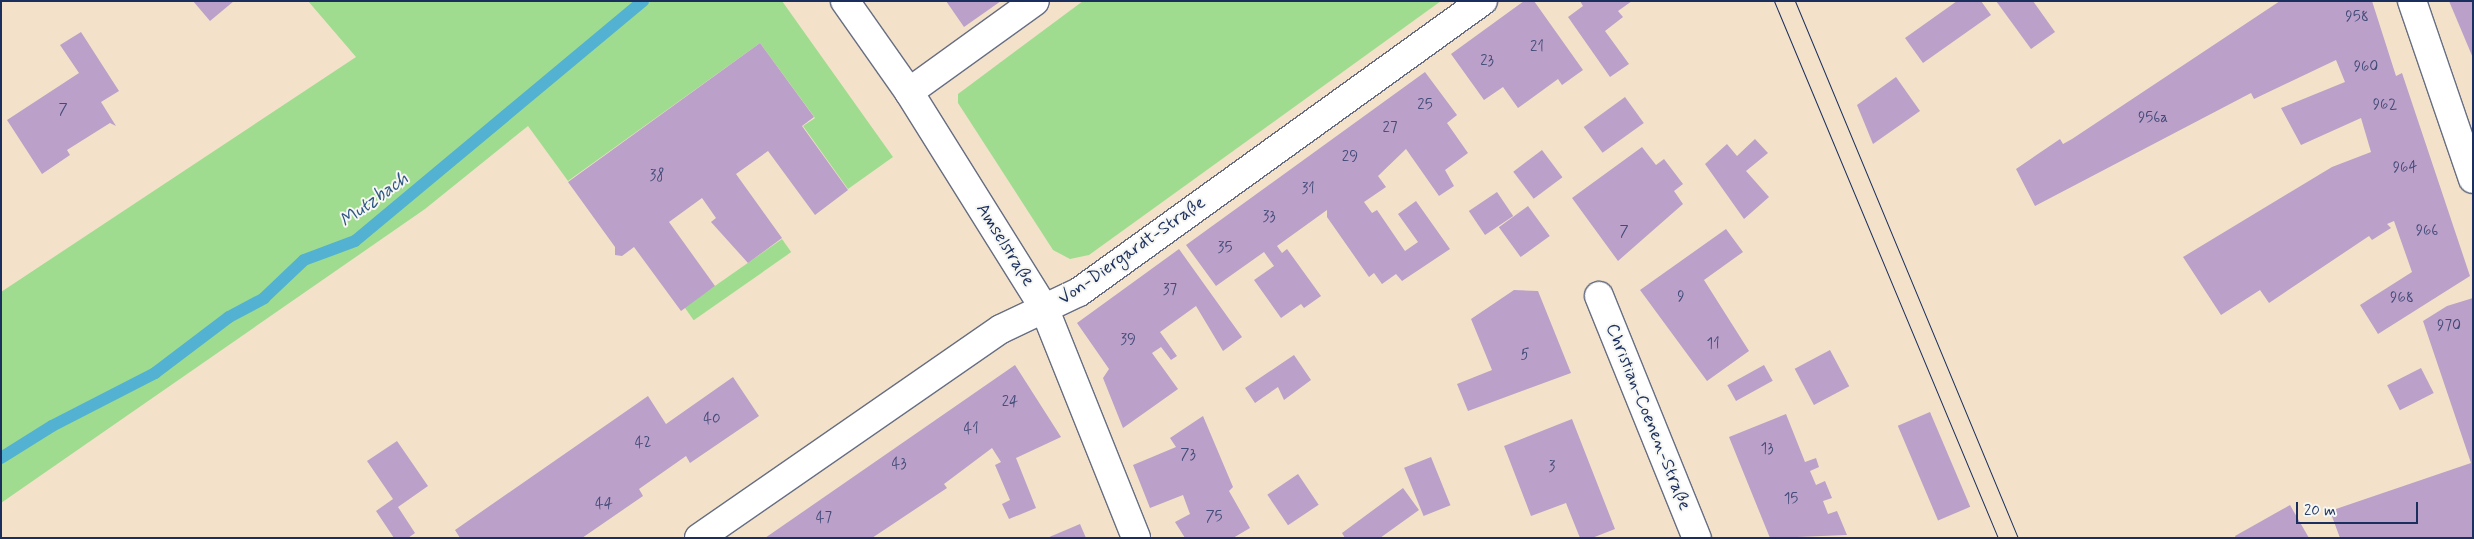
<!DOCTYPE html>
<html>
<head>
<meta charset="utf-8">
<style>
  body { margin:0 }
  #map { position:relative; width:2474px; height:539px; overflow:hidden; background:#f3e2c9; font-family:Mynerve,sans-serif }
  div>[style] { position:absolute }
  .green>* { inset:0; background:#a0dc8f; transform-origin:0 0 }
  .stream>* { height:12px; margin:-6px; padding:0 6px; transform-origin:6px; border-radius:6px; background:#53b2d2 }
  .building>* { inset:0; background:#bba0c9; transform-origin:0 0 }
  .roads { filter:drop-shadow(1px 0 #676e83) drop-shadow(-1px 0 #676e83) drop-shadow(0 1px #676e83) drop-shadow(0 -1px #676e83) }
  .minor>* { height:28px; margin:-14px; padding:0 14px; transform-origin:14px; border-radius:14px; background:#fff }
  .secondary>* { height:28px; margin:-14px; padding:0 14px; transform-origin:14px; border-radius:14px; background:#fff }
  .tram>* { height:1px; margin:-0.5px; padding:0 0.5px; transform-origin:0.5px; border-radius:0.5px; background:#1b2f5e }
  span { translate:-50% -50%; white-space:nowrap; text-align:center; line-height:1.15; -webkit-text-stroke:4px #f6f6f2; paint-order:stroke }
  .number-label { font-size:15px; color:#434b79 }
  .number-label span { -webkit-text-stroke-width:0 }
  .street-label { font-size:18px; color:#1b2f5e }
  .water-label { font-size:19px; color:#2c5681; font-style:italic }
  .frame { position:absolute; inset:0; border:2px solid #1b2f5e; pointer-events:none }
  .scale { position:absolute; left:2296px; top:502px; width:122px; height:22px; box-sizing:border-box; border:2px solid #1b2f5e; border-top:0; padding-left:6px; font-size:15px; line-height:18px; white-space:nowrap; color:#1b2f5e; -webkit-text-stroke:4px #f6f6f2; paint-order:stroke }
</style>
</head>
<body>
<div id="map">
  <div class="green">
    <i style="clip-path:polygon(308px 1px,782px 1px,893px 157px,848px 189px,803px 126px,815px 118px,760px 43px,568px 181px,528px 126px,425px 209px,1px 503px,1px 292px,356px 57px)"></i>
    <i style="clip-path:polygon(1083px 1px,1441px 1px,1089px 255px,1070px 259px,1053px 250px,958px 103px,958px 94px)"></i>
    <i style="left:782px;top:239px;width:16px;height:119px;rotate:55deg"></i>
  </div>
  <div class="stream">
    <i style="left:1px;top:458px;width:60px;rotate:-32.1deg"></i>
    <i style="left:52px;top:426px;width:116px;rotate:-27.2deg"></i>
    <i style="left:155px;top:373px;width:93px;rotate:-37.1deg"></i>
    <i style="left:229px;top:317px;width:40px;rotate:-28deg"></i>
    <i style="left:264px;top:298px;width:55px;rotate:-43.5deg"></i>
    <i style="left:304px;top:260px;width:54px;rotate:-20.4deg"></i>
    <i style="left:355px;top:241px;width:375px;rotate:-39.8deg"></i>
  </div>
  <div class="building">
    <i style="clip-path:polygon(193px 1px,234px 1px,210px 21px)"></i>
    <i style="clip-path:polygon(946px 1px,1001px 1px,964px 27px)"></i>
    <i style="clip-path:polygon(1524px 1px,1534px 1px,1583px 70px,1562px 85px,1558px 79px,1518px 108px,1503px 87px,1484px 100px,1451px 54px)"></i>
    <i style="clip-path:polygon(1580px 1px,1632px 1px,1618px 11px,1623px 17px,1605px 31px,1629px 64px,1610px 77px,1568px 17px,1583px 6px)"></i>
    <i style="clip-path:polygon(1957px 1px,1981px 1px,1991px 15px,1923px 63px,1905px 38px)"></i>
    <i style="clip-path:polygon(1996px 1px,2033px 1px,2055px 32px,2031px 49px)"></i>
    <i style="clip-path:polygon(2280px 1px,2372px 1px,2396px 76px,2402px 73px,2470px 276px,2378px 334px,2360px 305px,2412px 272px,2394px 221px,2387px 224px,2391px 228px,2372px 240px,2369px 236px,2269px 303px,2260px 290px,2221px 315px,2183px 257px,2332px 167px,2371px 152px,2361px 118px,2301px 145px,2281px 108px,2345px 82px,2336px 60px,2254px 99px,2251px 93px,2035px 206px,2016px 169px,2060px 139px,2063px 144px,2072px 139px)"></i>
    <i style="clip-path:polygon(2449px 1px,2473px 1px,2473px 58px)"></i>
    <i style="clip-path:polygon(81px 32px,119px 91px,101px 102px,116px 126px,110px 123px,67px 150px,70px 155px,42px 174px,7px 120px,79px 73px,60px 45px)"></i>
    <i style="clip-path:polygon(760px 43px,814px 117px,802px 126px,848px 190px,815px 215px,768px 151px,736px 174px,782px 238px,748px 263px,711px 222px,716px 218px,702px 198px,669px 222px,715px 286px,681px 311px,634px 247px,622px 256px,615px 255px,615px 247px,568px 182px)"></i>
    <i style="clip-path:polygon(1425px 72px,1457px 115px,1447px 123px,1468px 153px,1445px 170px,1454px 186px,1439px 196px,1406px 149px,1378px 176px,1386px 187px,1364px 202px,1372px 213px,1377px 210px,1405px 251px,1418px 242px,1398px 214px,1416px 201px,1450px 249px,1402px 281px,1396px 274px,1382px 284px,1374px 273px,1369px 277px,1327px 217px,1327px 210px,1277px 246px,1282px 253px,1287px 249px,1321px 296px,1304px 308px,1301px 304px,1281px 318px,1254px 280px,1274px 266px,1264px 252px,1216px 286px,1186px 245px)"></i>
    <i style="clip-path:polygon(1896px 77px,1920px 111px,1873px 144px,1857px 105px)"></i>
    <i style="left:1625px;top:97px;width:32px;height:51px;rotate:54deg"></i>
    <i style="clip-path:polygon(1755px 139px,1768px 153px,1746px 171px,1769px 197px,1744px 219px,1705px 164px,1727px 144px,1737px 156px)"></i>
    <i style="clip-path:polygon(1642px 147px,1656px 165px,1664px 159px,1683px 184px,1674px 191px,1683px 204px,1618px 261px,1572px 198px)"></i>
    <i style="left:1542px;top:150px;width:34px;height:36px;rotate:53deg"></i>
    <i style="left:1497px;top:192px;width:29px;height:34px;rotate:56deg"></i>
    <i style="left:1528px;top:206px;width:37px;height:36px;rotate:54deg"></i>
    <i style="clip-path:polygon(1726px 229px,1743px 252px,1704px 280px,1749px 351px,1707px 381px,1640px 290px)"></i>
    <i style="clip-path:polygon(1179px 249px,1242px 337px,1223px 351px,1196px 306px,1160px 332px,1177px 356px,1171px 360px,1161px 347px,1152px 353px,1178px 389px,1123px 428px,1103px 378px,1109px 369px,1077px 323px)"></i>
    <i style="clip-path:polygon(1514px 290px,1538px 291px,1571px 373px,1468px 411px,1457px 384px,1492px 370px,1471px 319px)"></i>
    <i style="clip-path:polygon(2473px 298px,2473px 538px,2340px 538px,2330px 511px,2471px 463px,2423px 321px,2447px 306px)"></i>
    <i style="left:1830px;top:350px;width:41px;height:40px;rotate:62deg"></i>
    <i style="clip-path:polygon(1294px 355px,1311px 380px,1284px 400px,1278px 387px,1255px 403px,1245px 388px)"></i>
    <i style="clip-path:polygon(1015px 365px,1061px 437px,1016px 458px,1036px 508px,1009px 519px,1002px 504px,1010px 500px,995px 465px,1001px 462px,992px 448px,944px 484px,947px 488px,872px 538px,765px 538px)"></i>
    <i style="left:1764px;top:365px;width:18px;height:42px;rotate:61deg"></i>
    <i style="left:2421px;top:368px;width:28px;height:38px;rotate:63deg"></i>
    <i style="clip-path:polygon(733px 377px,759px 416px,690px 463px,686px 456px,639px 489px,643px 496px,582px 538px,460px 538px,455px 530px,648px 396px,666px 424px)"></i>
    <i style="left:1930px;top:412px;width:103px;height:35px;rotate:67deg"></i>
    <i style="clip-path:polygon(1786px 414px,1805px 462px,1816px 458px,1819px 467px,1810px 471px,1816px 485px,1825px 481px,1832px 498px,1823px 501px,1828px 514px,1837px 511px,1847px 535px,1770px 538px,1729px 437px)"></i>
    <i style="clip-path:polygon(1203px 416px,1233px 487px,1229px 491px,1250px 528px,1233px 538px,1185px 538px,1175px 522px,1190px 514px,1183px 495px,1150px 508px,1133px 465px,1176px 447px,1170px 438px)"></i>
    <i style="clip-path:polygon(1572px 419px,1615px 529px,1592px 538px,1580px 538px,1566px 503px,1531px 516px,1504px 446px)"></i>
    <i style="clip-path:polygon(397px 441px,428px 486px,398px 507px,415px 533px,408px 538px,394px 538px,376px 511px,393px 499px,367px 461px)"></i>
    <i style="left:1431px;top:457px;width:52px;height:29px;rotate:68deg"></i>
    <i style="left:1298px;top:474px;width:37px;height:37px;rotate:56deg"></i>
    <i style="clip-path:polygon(1403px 488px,1419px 510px,1380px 538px,1345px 538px,1342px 533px)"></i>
    <i style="clip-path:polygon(2290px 505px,2309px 538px,2236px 538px,2235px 536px)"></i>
    <i style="clip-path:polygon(1080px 524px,1086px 538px,1047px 538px)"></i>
  </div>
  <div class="roads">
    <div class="minor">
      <i style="left:845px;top:1px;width:111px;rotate:54.9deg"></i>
      <i style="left:909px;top:92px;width:257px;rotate:58deg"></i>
      <i style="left:1045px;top:310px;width:245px;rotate:68.2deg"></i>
      <i style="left:909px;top:92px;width:155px;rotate:-35.8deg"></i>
      <i style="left:1599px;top:296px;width:261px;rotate:68deg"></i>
      <i style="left:699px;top:538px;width:367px;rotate:-34.7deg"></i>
      <i style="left:1001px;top:329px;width:86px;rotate:-25.4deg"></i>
      <i style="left:1079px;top:292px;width:498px;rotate:-35.8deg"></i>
    </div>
    <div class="secondary">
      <i style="left:2412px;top:1px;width:188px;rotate:71.1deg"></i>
    </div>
  </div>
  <div class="tram">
    <i style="left:1774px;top:1px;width:582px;rotate:67.36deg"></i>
    <i style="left:1795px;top:1px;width:581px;rotate:67.45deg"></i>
  </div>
  <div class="number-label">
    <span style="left:2357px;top:18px">958</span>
    <span style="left:1537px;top:48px">21</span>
    <span style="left:1487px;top:62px">23</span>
    <span style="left:2366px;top:68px">960</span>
    <span style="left:1425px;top:106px">25</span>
    <span style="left:2385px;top:106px">962</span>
    <span style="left:63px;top:111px">7</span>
    <span style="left:2153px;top:119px">956a</span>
    <span style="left:1390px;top:129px">27</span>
    <span style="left:1350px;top:158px">29</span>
    <span style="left:2405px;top:169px">964</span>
    <span style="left:657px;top:177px">38</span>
    <span style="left:1308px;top:190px">31</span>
    <span style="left:1269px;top:218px">33</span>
    <span style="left:2427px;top:232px">966</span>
    <span style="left:1624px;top:233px">7</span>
    <span style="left:1225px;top:249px">35</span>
    <span style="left:1170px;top:291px">37</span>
    <span style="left:1681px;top:298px">9</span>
    <span style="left:2402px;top:299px">968</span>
    <span style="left:2449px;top:327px">970</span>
    <span style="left:1128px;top:341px">39</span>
    <span style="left:1713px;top:345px">11</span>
    <span style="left:1525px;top:356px">5</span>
    <span style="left:1010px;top:403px">24</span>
    <span style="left:712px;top:420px">40</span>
    <span style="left:971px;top:430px">41</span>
    <span style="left:643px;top:444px">42</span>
    <span style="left:1767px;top:450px">13</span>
    <span style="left:1188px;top:456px">73</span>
    <span style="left:899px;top:465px">43</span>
    <span style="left:1552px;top:468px">3</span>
    <span style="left:1791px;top:500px">15</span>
    <span style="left:604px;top:505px">44</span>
    <span style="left:1214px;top:518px">75</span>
    <span style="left:824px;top:519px">47</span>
  </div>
  <div class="street-label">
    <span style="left:1005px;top:245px;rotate:58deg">Amselstraße</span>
    <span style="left:1132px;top:251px;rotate:-35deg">Von-Diergardt-Straße</span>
    <span style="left:1648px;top:417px;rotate:68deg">Christian-Coenen-Straße</span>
  </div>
  <div class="water-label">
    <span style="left:374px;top:200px;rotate:-36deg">Mutzbach</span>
  </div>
  <div class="frame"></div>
  <div class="scale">20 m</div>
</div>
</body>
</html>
